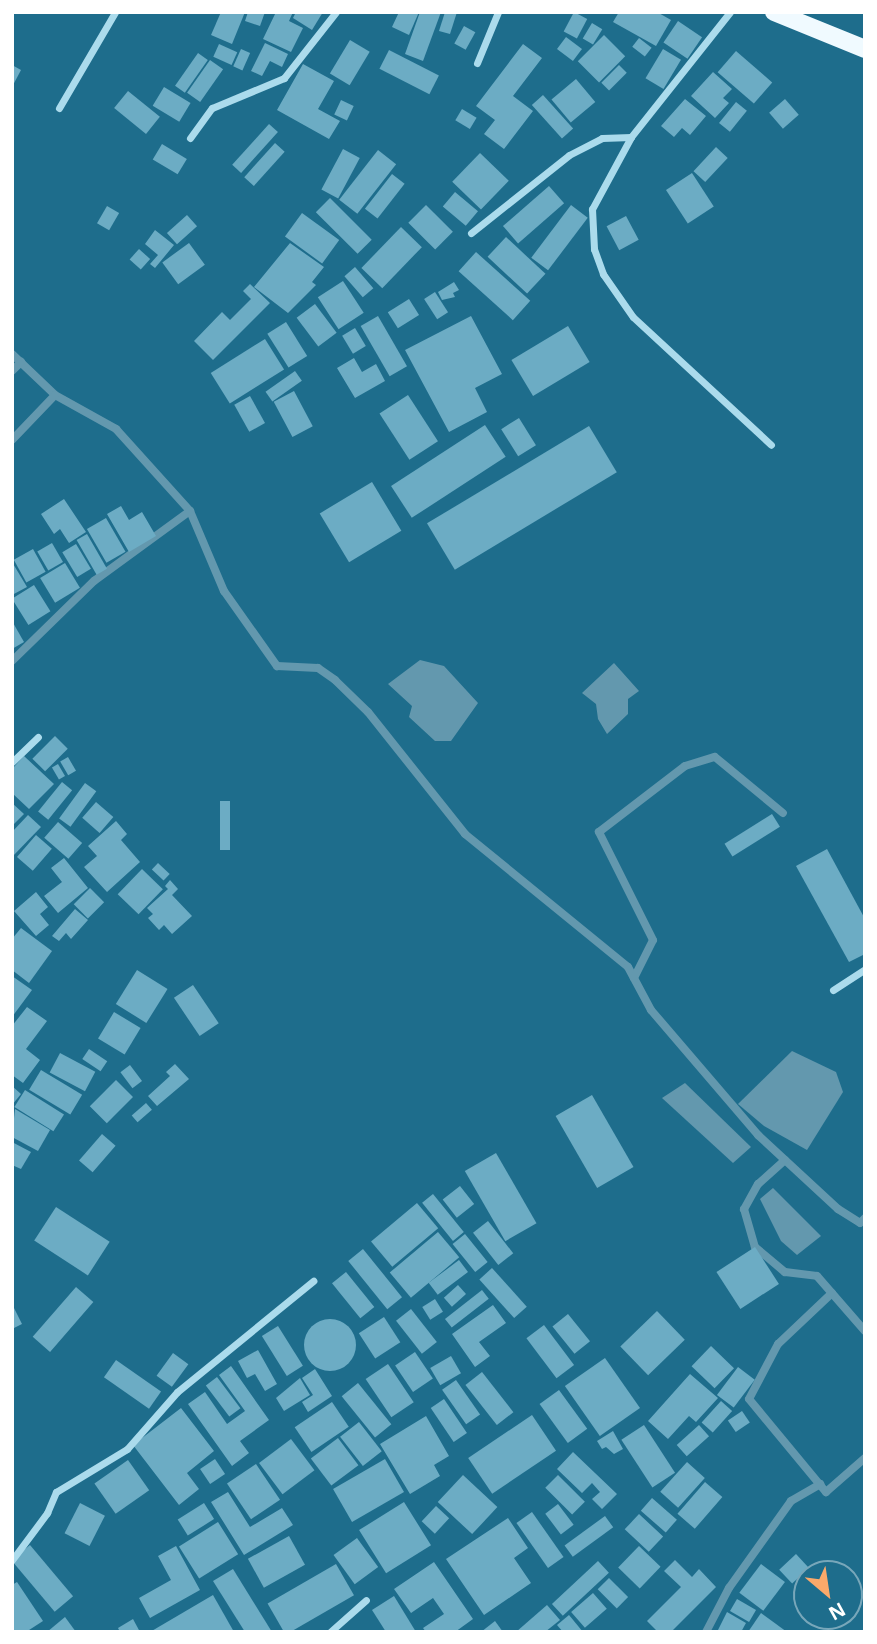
<!DOCTYPE html>
<html>
<head>
<meta charset="utf-8">
<style>
  body { margin:0 }
  #map { position:relative; width:877px; height:1644px; overflow:hidden; background:#1e6d8c; font-family:"Noto Sans",sans-serif }
  div>[style] { position:absolute }
  .water>* { inset:0; background:#6398ae }
  .stream>* { height:8px; margin:-4px; padding:0 4px; transform-origin:4px; border-radius:4px; background:#6398ae }
  .building>* { inset:0; background:#6cacc4; transform-origin:0 0 }
  .round { border-radius:50% }
  .minor>* { height:7px; margin:-3.5px; padding:0 3.5px; transform-origin:3.5px; border-radius:3.5px; background:#abdbec }
  .primary>* { height:18px; margin:-9px; padding:0 9px; transform-origin:9px; border-radius:9px; background:#f0faff }
  span { translate:-50% -50%; white-space:nowrap; text-align:center; line-height:1.15; -webkit-text-stroke:7px #1e6d8c; paint-order:stroke }
  .frame { position:absolute; inset:0; border:14px solid #fff; pointer-events:none }
  .north { position:absolute; left:793px; top:1560px; width:70px; height:70px; box-sizing:border-box; background:#1e6d8c; border:2px solid #78a7ba; border-radius:50%; rotate:151deg; font-size:19px; font-weight:700; line-height:28px; text-align:center; color:#fff }
  .north::after { content:''; display:block; margin:auto; width:24px; height:32px; background:#fba96a; clip-path:polygon(50% 0,100% 100%,50% 72%,0 100%) }
</style>
</head>
<body>
<div id="map">
  <div class="water">
    <i style="clip-path:polygon(420px 660px,444px 666px,478px 703px,451px 741px,435px 741px,409px 717px,412px 706px,388px 684px)"></i>
    <i style="clip-path:polygon(614px 663px,639px 691px,628px 699px,628px 714px,607px 734px,598px 719px,596px 704px,582px 693px)"></i>
    <i style="clip-path:polygon(792px 1051px,836px 1072px,843px 1092px,807px 1150px,764px 1126px,738px 1104px)"></i>
    <i style="clip-path:polygon(685px 1083px,751px 1147px,733px 1163px,662px 1098px)"></i>
    <i style="clip-path:polygon(773px 1188px,821px 1236px,797px 1255px,781px 1241px,760px 1199px)"></i>
  </div>
  <div class="stream">
    <i style="left:12px;top:354px;width:59px;rotate:43.6deg"></i>
    <i style="left:55px;top:395px;width:70px;rotate:29.1deg"></i>
    <i style="left:116px;top:429px;width:110px;rotate:47.9deg"></i>
    <i style="left:190px;top:511px;width:87px;rotate:67deg"></i>
    <i style="left:224px;top:591px;width:92px;rotate:54.8deg"></i>
    <i style="left:277px;top:666px;width:41px;rotate:2.8deg"></i>
    <i style="left:318px;top:668px;width:21px;rotate:35deg"></i>
    <i style="left:335px;top:680px;width:46px;rotate:44.1deg"></i>
    <i style="left:368px;top:712px;width:156px;rotate:51.5deg"></i>
    <i style="left:465px;top:834px;width:210px;rotate:39.2deg"></i>
    <i style="left:628px;top:967px;width:49px;rotate:61.9deg"></i>
    <i style="left:651px;top:1010px;width:165px;rotate:49.4deg"></i>
    <i style="left:758px;top:1135px;width:109px;rotate:42.8deg"></i>
    <i style="left:838px;top:1209px;width:26px;rotate:32deg"></i>
    <i style="left:860px;top:1223px;width:7px;rotate:-45deg"></i>
    <i style="left:12px;top:371px;width:13px;rotate:-45deg"></i>
    <i style="left:12px;top:440px;width:62px;rotate:-46.3deg"></i>
    <i style="left:12px;top:661px;width:115px;rotate:-44.3deg"></i>
    <i style="left:94px;top:581px;width:119px;rotate:-36.1deg"></i>
    <i style="left:634px;top:978px;width:42px;rotate:-63.4deg"></i>
    <i style="left:653px;top:940px;width:121px;rotate:-116.6deg"></i>
    <i style="left:599px;top:832px;width:108px;rotate:-37.5deg"></i>
    <i style="left:685px;top:766px;width:31px;rotate:-17deg"></i>
    <i style="left:715px;top:757px;width:88px;rotate:39.5deg"></i>
    <i style="left:785px;top:1160px;width:36px;rotate:138deg"></i>
    <i style="left:758px;top:1184px;width:29px;rotate:119deg"></i>
    <i style="left:744px;top:1209px;width:40px;rotate:74deg"></i>
    <i style="left:755px;top:1247px;width:39px;rotate:40deg"></i>
    <i style="left:785px;top:1272px;width:32px;rotate:7deg"></i>
    <i style="left:817px;top:1276px;width:73px;rotate:48.9deg"></i>
    <i style="left:832px;top:1293px;width:74px;rotate:136.6deg"></i>
    <i style="left:778px;top:1344px;width:62px;rotate:117.8deg"></i>
    <i style="left:749px;top:1399px;width:121px;rotate:50.4deg"></i>
    <i style="left:826px;top:1492px;width:52px;rotate:-41.1deg"></i>
    <i style="left:706px;top:1632px;width:50px;rotate:-62.4deg"></i>
    <i style="left:729px;top:1588px;width:107px;rotate:-54.5deg"></i>
    <i style="left:791px;top:1501px;width:34px;rotate:-30deg"></i>
  </div>
  <div class="building">
    <i style="clip-path:polygon(221px 12px,245px 12px,232px 44px,211px 35px)"></i>
    <i style="clip-path:polygon(248px 12px,265px 12px,260px 26px,245px 21px)"></i>
    <i style="clip-path:polygon(276px 12px,293px 12px,289px 21px,303px 28px,291px 52px,263px 39px)"></i>
    <i style="clip-path:polygon(296px 12px,323px 12px,312px 30px,293px 18px)"></i>
    <i style="clip-path:polygon(399px 12px,419px 12px,409px 35px,392px 27px)"></i>
    <i style="clip-path:polygon(420px 12px,441px 12px,423px 61px,405px 54px)"></i>
    <i style="clip-path:polygon(445px 12px,457px 12px,450px 34px,439px 31px)"></i>
    <i style="left:574px;top:12px;width:15px;height:22px;rotate:28deg"></i>
    <i style="clip-path:polygon(619px 12px,657px 12px,671px 20px,656px 46px,613px 22px)"></i>
    <i style="left:678px;top:21px;width:29px;height:26px;rotate:34deg"></i>
    <i style="left:592px;top:23px;width:12px;height:18px;rotate:31deg"></i>
    <i style="left:464px;top:26px;width:13px;height:20px;rotate:29deg"></i>
    <i style="left:604px;top:35px;width:30px;height:37px;rotate:45deg"></i>
    <i style="left:566px;top:37px;width:20px;height:15px;rotate:37deg"></i>
    <i style="left:639px;top:38px;width:16px;height:11px;rotate:38deg"></i>
    <i style="left:350px;top:40px;width:23px;height:39px;rotate:31deg"></i>
    <i style="clip-path:polygon(265px 43px,288px 54px,282px 67px,270px 61px,262px 76px,251px 71px)"></i>
    <i style="left:219px;top:44px;width:20px;height:14px;rotate:24deg"></i>
    <i style="clip-path:polygon(523px 44px,542px 58px,513px 96px,533px 111px,504px 149px,484px 134px,495px 120px,476px 106px)"></i>
    <i style="left:241px;top:49px;width:10px;height:19px;rotate:24deg"></i>
    <i style="left:663px;top:49px;width:21px;height:34px;rotate:31deg"></i>
    <i style="left:389px;top:50px;width:56px;height:21px;rotate:27deg"></i>
    <i style="left:736px;top:51px;width:48px;height:28px;rotate:41deg"></i>
    <i style="left:198px;top:53px;width:12px;height:40px;rotate:35deg"></i>
    <i style="left:210px;top:60px;width:16px;height:40px;rotate:35deg"></i>
    <i style="clip-path:polygon(303px 64px,334px 81px,318px 109px,340px 121px,329px 139px,277px 110px)"></i>
    <i style="clip-path:polygon(12px 65px,21px 70px,12px 87px)"></i>
    <i style="left:619px;top:65px;width:11px;height:25px;rotate:45deg"></i>
    <i style="clip-path:polygon(713px 72px,732px 89px,723px 98px,729px 103px,715px 118px,691px 96px)"></i>
    <i style="left:576px;top:79px;width:30px;height:32px;rotate:50deg"></i>
    <i style="left:164px;top:87px;width:31px;height:22px;rotate:31deg"></i>
    <i style="left:128px;top:91px;width:41px;height:22px;rotate:39deg"></i>
    <i style="left:543px;top:95px;width:45px;height:15px;rotate:48deg"></i>
    <i style="clip-path:polygon(685px 99px,706px 116px,690px 135px,682px 128px,674px 137px,661px 126px)"></i>
    <i style="left:785px;top:99px;width:21px;height:21px;rotate:49deg"></i>
    <i style="left:341px;top:100px;width:14px;height:16px;rotate:25deg"></i>
    <i style="left:736px;top:102px;width:14px;height:27px;rotate:39deg"></i>
    <i style="left:462px;top:109px;width:17px;height:13px;rotate:31deg"></i>
    <i style="left:269px;top:124px;width:12px;height:55px;rotate:42deg"></i>
    <i style="left:275px;top:143px;width:13px;height:46px;rotate:42deg"></i>
    <i style="left:162px;top:144px;width:29px;height:18px;rotate:31deg"></i>
    <i style="left:716px;top:147px;width:16px;height:33px;rotate:43deg"></i>
    <i style="left:343px;top:149px;width:19px;height:46px;rotate:28deg"></i>
    <i style="left:378px;top:150px;width:23px;height:63px;rotate:38deg"></i>
    <i style="left:480px;top:153px;width:40px;height:40px;rotate:44deg"></i>
    <i style="left:692px;top:173px;width:40px;height:31px;rotate:57deg"></i>
    <i style="left:392px;top:174px;width:16px;height:44px;rotate:38deg"></i>
    <i style="left:549px;top:186px;width:23px;height:61px;rotate:49deg"></i>
    <i style="left:455px;top:192px;width:30px;height:19px;rotate:40deg"></i>
    <i style="left:330px;top:198px;width:59px;height:20px;rotate:45deg"></i>
    <i style="left:426px;top:205px;width:38px;height:25px;rotate:45deg"></i>
    <i style="left:571px;top:205px;width:21px;height:66px;rotate:37deg"></i>
    <i style="left:107px;top:206px;width:14px;height:20px;rotate:30deg"></i>
    <i style="left:302px;top:213px;width:46px;height:29px;rotate:36deg"></i>
    <i style="left:187px;top:215px;width:15px;height:27px;rotate:48deg"></i>
    <i style="left:626px;top:216px;width:27px;height:22px;rotate:62deg"></i>
    <i style="left:401px;top:227px;width:29px;height:57px;rotate:44deg"></i>
    <i style="clip-path:polygon(155px 230px,174px 245px,155px 268px,150px 264px,158px 255px,145px 244px)"></i>
    <i style="left:506px;top:237px;width:54px;height:27px;rotate:43deg"></i>
    <i style="left:189px;top:243px;width:27px;height:33px;rotate:54deg"></i>
    <i style="clip-path:polygon(290px 243px,324px 267px,312px 282px,316px 285px,288px 313px,254px 287px)"></i>
    <i style="left:139px;top:249px;width:15px;height:14px;rotate:42deg"></i>
    <i style="left:476px;top:252px;width:73px;height:26px;rotate:42deg"></i>
    <i style="left:355px;top:267px;width:28px;height:14px;rotate:49deg"></i>
    <i style="left:343px;top:281px;width:38px;height:30px;rotate:57deg"></i>
    <i style="clip-path:polygon(454px 282px,459px 290px,453px 293px,455px 297px,442px 300px,438px 292px)"></i>
    <i style="clip-path:polygon(250px 284px,270px 303px,213px 360px,194px 341px,222px 312px,230px 320px,251px 299px,243px 291px)"></i>
    <i style="left:435px;top:292px;width:24px;height:13px;rotate:57deg"></i>
    <i style="left:409px;top:299px;width:19px;height:25px;rotate:58deg"></i>
    <i style="left:315px;top:304px;width:36px;height:23px;rotate:53deg"></i>
    <i style="left:378px;top:316px;width:58px;height:20px;rotate:60deg"></i>
    <i style="clip-path:polygon(471px 316px,502px 374px,475px 388px,487px 412px,449px 432px,405px 350px)"></i>
    <i style="left:286px;top:322px;width:40px;height:22px;rotate:58deg"></i>
    <i style="left:568px;top:326px;width:42px;height:66px;rotate:59deg"></i>
    <i style="left:355px;top:328px;width:21px;height:15px;rotate:59deg"></i>
    <i style="left:265px;top:339px;width:36px;height:64px;rotate:58deg"></i>
    <i style="clip-path:polygon(354px 358px,362px 372px,376px 364px,385px 381px,355px 398px,337px 368px)"></i>
    <i style="left:295px;top:371px;width:12px;height:36px;rotate:55deg"></i>
    <i style="left:294px;top:391px;width:40px;height:23px;rotate:62deg"></i>
    <i style="left:408px;top:395px;width:55px;height:34px;rotate:57deg"></i>
    <i style="left:250px;top:396px;width:31px;height:18px;rotate:61deg"></i>
    <i style="left:519px;top:418px;width:32px;height:21px;rotate:58deg"></i>
    <i style="left:485px;top:425px;width:38px;height:112px;rotate:57deg"></i>
    <i style="left:589px;top:426px;width:54px;height:189px;rotate:59deg"></i>
    <i style="left:372px;top:482px;width:57px;height:61px;rotate:59deg"></i>
    <i style="clip-path:polygon(64px 499px,86px 532px,69px 543px,60px 529px,54px 534px,41px 514px)"></i>
    <i style="clip-path:polygon(121px 506px,129px 520px,142px 512px,156px 536px,129px 552px,107px 514px)"></i>
    <i style="left:106px;top:518px;width:39px;height:22px;rotate:60deg"></i>
    <i style="left:87px;top:534px;width:40px;height:12px;rotate:60deg"></i>
    <i style="left:52px;top:543px;width:22px;height:17px;rotate:60deg"></i>
    <i style="left:76px;top:544px;width:29px;height:16px;rotate:59deg"></i>
    <i style="left:33px;top:549px;width:26px;height:22px;rotate:61deg"></i>
    <i style="clip-path:polygon(12px 562px,27px 587px,12px 595px)"></i>
    <i style="left:65px;top:563px;width:29px;height:29px;rotate:59deg"></i>
    <i style="left:34px;top:585px;width:31px;height:26px;rotate:58deg"></i>
    <i style="clip-path:polygon(12px 621px,24px 642px,12px 649px)"></i>
    <i style="left:55px;top:736px;width:18px;height:32px;rotate:45deg"></i>
    <i style="clip-path:polygon(24px 756px,54px 784px,29px 809px,12px 793px,12px 769px)"></i>
    <i style="left:68px;top:757px;width:16px;height:9px;rotate:60deg"></i>
    <i style="left:58px;top:764px;width:14px;height:7px;rotate:60deg"></i>
    <i style="left:62px;top:782px;width:13px;height:38px;rotate:39deg"></i>
    <i style="left:85px;top:783px;width:14px;height:44px;rotate:36deg"></i>
    <i style="left:220px;top:801px;width:10px;height:49px"></i>
    <i style="left:96px;top:802px;width:23px;height:21px;rotate:41deg"></i>
    <i style="clip-path:polygon(12px 803px,24px 814px,12px 826px)"></i>
    <i style="left:772px;top:814px;width:15px;height:56px;rotate:58deg"></i>
    <i style="clip-path:polygon(28px 815px,41px 827px,12px 857px,12px 832px)"></i>
    <i style="clip-path:polygon(116px 821px,127px 834px,121px 840px,140px 862px,107px 892px,84px 867px,97px 856px,88px 846px)"></i>
    <i style="left:58px;top:822px;width:32px;height:21px;rotate:41deg"></i>
    <i style="left:36px;top:835px;width:21px;height:29px;rotate:41deg"></i>
    <i style="clip-path:polygon(827px 849px,865px 919px,865px 954px,849px 962px,796px 866px)"></i>
    <i style="clip-path:polygon(64px 858px,88px 888px,58px 913px,44px 896px,62px 882px,51px 868px)"></i>
    <i style="left:158px;top:863px;width:16px;height:9px;rotate:43deg"></i>
    <i style="left:142px;top:869px;width:29px;height:35px;rotate:44deg"></i>
    <i style="clip-path:polygon(170px 880px,178px 889px,172px 895px,192px 916px,172px 934px,164px 925px,159px 930px,148px 918px,153px 914px,147px 908px,168px 889px,165px 886px)"></i>
    <i style="left:90px;top:888px;width:20px;height:23px;rotate:45deg"></i>
    <i style="clip-path:polygon(36px 892px,48px 907px,40px 914px,49px 925px,36px 936px,14px 911px)"></i>
    <i style="clip-path:polygon(75px 909px,88px 920px,71px 939px,66px 933px,59px 941px,52px 936px)"></i>
    <i style="clip-path:polygon(21px 928px,52px 951px,29px 983px,12px 970px,12px 939px)"></i>
    <i style="left:137px;top:970px;width:36px;height:40px;rotate:32deg"></i>
    <i style="clip-path:polygon(12px 976px,32px 990px,12px 1017px)"></i>
    <i style="left:193px;top:985px;width:46px;height:23px;rotate:56deg"></i>
    <i style="clip-path:polygon(27px 1007px,47px 1021px,26px 1049px,40px 1060px,23px 1083px,12px 1075px,12px 1026px)"></i>
    <i style="left:114px;top:1012px;width:31px;height:31px;rotate:31deg"></i>
    <i style="left:89px;top:1049px;width:22px;height:12px;rotate:34deg"></i>
    <i style="left:60px;top:1053px;width:40px;height:22px;rotate:28deg"></i>
    <i style="clip-path:polygon(175px 1064px,189px 1079px,157px 1106px,148px 1096px,170px 1076px,166px 1072px)"></i>
    <i style="left:130px;top:1065px;width:20px;height:12px;rotate:53deg"></i>
    <i style="left:41px;top:1070px;width:48px;height:23px;rotate:31deg"></i>
    <i style="left:116px;top:1080px;width:24px;height:37px;rotate:45deg"></i>
    <i style="clip-path:polygon(12px 1086px,21px 1094px,12px 1105px)"></i>
    <i style="left:25px;top:1090px;width:46px;height:20px;rotate:32deg"></i>
    <i style="left:592px;top:1095px;width:83px;height:42px;rotate:60deg"></i>
    <i style="left:146px;top:1103px;width:9px;height:19px;rotate:49deg"></i>
    <i style="clip-path:polygon(15px 1109px,50px 1130px,38px 1151px,12px 1137px)"></i>
    <i style="left:102px;top:1134px;width:18px;height:35px;rotate:41deg"></i>
    <i style="clip-path:polygon(12px 1142px,31px 1152px,21px 1169px,12px 1165px)"></i>
    <i style="left:496px;top:1153px;width:81px;height:36px;rotate:60deg"></i>
    <i style="left:460px;top:1186px;width:23px;height:22px;rotate:52deg"></i>
    <i style="left:433px;top:1194px;width:49px;height:14px;rotate:51deg"></i>
    <i style="left:417px;top:1203px;width:33px;height:60px;rotate:50deg"></i>
    <i style="left:56px;top:1207px;width:64px;height:40px;rotate:33deg"></i>
    <i style="left:488px;top:1221px;width:41px;height:19px;rotate:52deg"></i>
    <i style="left:438px;top:1232px;width:33px;height:63px;rotate:50deg"></i>
    <i style="left:465px;top:1234px;width:36px;height:16px;rotate:51deg"></i>
    <i style="left:755px;top:1247px;width:44px;height:46px;rotate:57deg"></i>
    <i style="left:363px;top:1249px;width:62px;height:19px;rotate:51deg"></i>
    <i style="left:459px;top:1260px;width:15px;height:38px;rotate:53deg"></i>
    <i style="left:492px;top:1268px;width:52px;height:17px;rotate:48deg"></i>
    <i style="left:346px;top:1272px;width:45px;height:18px;rotate:51deg"></i>
    <i style="left:458px;top:1285px;width:12px;height:19px;rotate:48deg"></i>
    <i style="left:76px;top:1287px;width:23px;height:66px;rotate:41deg"></i>
    <i style="left:482px;top:1290px;width:11px;height:47px;rotate:52deg"></i>
    <i style="left:435px;top:1299px;width:15px;height:15px;rotate:58deg"></i>
    <i style="clip-path:polygon(12px 1304px,22px 1324px,12px 1329px)"></i>
    <i style="clip-path:polygon(493px 1305px,506px 1323px,479px 1342px,490px 1356px,475px 1367px,452px 1334px)"></i>
    <i style="left:411px;top:1309px;width:42px;height:19px;rotate:52deg"></i>
    <i style="left:657px;top:1311px;width:40px;height:51px;rotate:46deg"></i>
    <i style="left:568px;top:1314px;width:35px;height:20px;rotate:51deg"></i>
    <i style="left:384px;top:1317px;width:30px;height:30px;rotate:57deg"></i>
    <i class="round" style="left:304px;top:1319px;width:52px;height:52px"></i>
    <i style="left:544px;top:1325px;width:50px;height:22px;rotate:53deg"></i>
    <i style="left:278px;top:1326px;width:47px;height:19px;rotate:58deg"></i>
    <i style="left:711px;top:1346px;width:32px;height:28px;rotate:44deg"></i>
    <i style="clip-path:polygon(258px 1350px,277px 1384px,265px 1391px,255px 1374px,247px 1378px,238px 1361px)"></i>
    <i style="left:415px;top:1352px;width:32px;height:24px;rotate:56deg"></i>
    <i style="left:173px;top:1353px;width:19px;height:28px;rotate:36deg"></i>
    <i style="left:451px;top:1356px;width:20px;height:24px;rotate:60deg"></i>
    <i style="left:605px;top:1358px;width:61px;height:49px;rotate:55deg"></i>
    <i style="left:116px;top:1360px;width:55px;height:21px;rotate:35deg"></i>
    <i style="left:388px;top:1364px;width:46px;height:27px;rotate:56deg"></i>
    <i style="clip-path:polygon(231px 1366px,269px 1420px,240px 1441px,249px 1453px,232px 1466px,188px 1404px,205px 1392px,227px 1424px,245px 1411px,219px 1375px)"></i>
    <i style="left:738px;top:1367px;width:21px;height:35px;rotate:37deg"></i>
    <i style="clip-path:polygon(315px 1369px,332px 1396px,308px 1412px,302px 1402px,313px 1395px,302px 1378px)"></i>
    <i style="left:482px;top:1372px;width:51px;height:21px;rotate:52deg"></i>
    <i style="clip-path:polygon(690px 1374px,718px 1398px,696px 1422px,689px 1416px,668px 1439px,648px 1421px)"></i>
    <i style="left:217px;top:1377px;width:39px;height:14px;rotate:53deg"></i>
    <i style="clip-path:polygon(300px 1378px,310px 1395px,284px 1411px,276px 1398px)"></i>
    <i style="left:456px;top:1380px;width:42px;height:17px;rotate:55deg"></i>
    <i style="left:358px;top:1383px;width:53px;height:21px;rotate:51deg"></i>
    <i style="left:559px;top:1390px;width:48px;height:24px;rotate:54deg"></i>
    <i style="left:444px;top:1399px;width:41px;height:16px;rotate:56deg"></i>
    <i style="left:721px;top:1401px;width:15px;height:29px;rotate:42deg"></i>
    <i style="left:332px;top:1402px;width:30px;height:45px;rotate:56deg"></i>
    <i style="clip-path:polygon(181px 1408px,214px 1451px,187px 1473px,199px 1489px,179px 1505px,133px 1445px)"></i>
    <i style="left:742px;top:1411px;width:14px;height:17px;rotate:56deg"></i>
    <i style="left:532px;top:1415px;width:43px;height:77px;rotate:56deg"></i>
    <i style="clip-path:polygon(426px 1416px,449px 1456px,434px 1465px,440px 1476px,410px 1494px,380px 1444px)"></i>
    <i style="left:359px;top:1422px;width:37px;height:24px;rotate:52deg"></i>
    <i style="left:644px;top:1425px;width:57px;height:27px;rotate:57deg"></i>
    <i style="left:699px;top:1425px;width:15px;height:30px;rotate:48deg"></i>
    <i style="clip-path:polygon(613px 1431px,623px 1449px,614px 1454px,606px 1447px,602px 1449px,597px 1441px)"></i>
    <i style="left:338px;top:1438px;width:34px;height:34px;rotate:53deg"></i>
    <i style="left:291px;top:1439px;width:39px;height:40px;rotate:53deg"></i>
    <i style="clip-path:polygon(573px 1452px,617px 1494px,602px 1509px,592px 1499px,600px 1492px,592px 1483px,582px 1493px,557px 1469px)"></i>
    <i style="left:215px;top:1459px;width:18px;height:18px;rotate:56deg"></i>
    <i style="left:385px;top:1459px;width:38px;height:60px;rotate:60deg"></i>
    <i style="left:128px;top:1460px;width:37px;height:41px;rotate:55deg"></i>
    <i style="left:687px;top:1462px;width:24px;height:40px;rotate:42deg"></i>
    <i style="left:256px;top:1464px;width:43px;height:35px;rotate:56deg"></i>
    <i style="left:463px;top:1475px;width:47px;height:37px;rotate:43deg"></i>
    <i style="left:558px;top:1475px;width:38px;height:18px;rotate:45deg"></i>
    <i style="left:705px;top:1482px;width:23px;height:42px;rotate:41deg"></i>
    <i style="clip-path:polygon(228px 1492px,250px 1527px,282px 1508px,293px 1525px,244px 1555px,211px 1502px)"></i>
    <i style="left:652px;top:1498px;width:33px;height:17px;rotate:41deg"></i>
    <i style="left:404px;top:1502px;width:51px;height:53px;rotate:58deg"></i>
    <i style="left:80px;top:1503px;width:28px;height:34px;rotate:27deg"></i>
    <i style="left:204px;top:1503px;width:19px;height:31px;rotate:58deg"></i>
    <i style="left:558px;top:1504px;width:26px;height:16px;rotate:53deg"></i>
    <i style="left:436px;top:1506px;width:18px;height:21px;rotate:43deg"></i>
    <i style="left:532px;top:1512px;width:55px;height:19px;rotate:55deg"></i>
    <i style="left:639px;top:1514px;width:33px;height:21px;rotate:43deg"></i>
    <i style="left:605px;top:1516px;width:14px;height:50px;rotate:54deg"></i>
    <i style="clip-path:polygon(508px 1518px,528px 1548px,514px 1558px,531px 1583px,484px 1615px,446px 1559px)"></i>
    <i style="left:218px;top:1522px;width:38px;height:46px;rotate:58deg"></i>
    <i style="left:289px;top:1536px;width:33px;height:47px;rotate:61deg"></i>
    <i style="left:357px;top:1538px;width:36px;height:29px;rotate:54deg"></i>
    <i style="left:30px;top:1545px;width:67px;height:24px;rotate:50deg"></i>
    <i style="clip-path:polygon(176px 1546px,200px 1590px,150px 1618px,139px 1598px,171px 1580px,158px 1556px)"></i>
    <i style="left:639px;top:1546px;width:30px;height:30px;rotate:44deg"></i>
    <i style="left:796px;top:1554px;width:19px;height:23px;rotate:47deg"></i>
    <i style="clip-path:polygon(675px 1560px,692px 1577px,699px 1569px,716px 1587px,671px 1632px,658px 1632px,647px 1621px,681px 1587px,664px 1571px)"></i>
    <i style="left:598px;top:1561px;width:16px;height:63px;rotate:47deg"></i>
    <i style="clip-path:polygon(434px 1562px,473px 1619px,455px 1632px,426px 1632px,423px 1628px,444px 1614px,433px 1598px,411px 1613px,394px 1589px)"></i>
    <i style="left:336px;top:1564px;width:36px;height:79px;rotate:60deg"></i>
    <i style="left:761px;top:1564px;width:30px;height:36px;rotate:37deg"></i>
    <i style="clip-path:polygon(233px 1569px,272px 1632px,245px 1632px,213px 1581px)"></i>
    <i style="left:609px;top:1578px;width:27px;height:16px;rotate:45deg"></i>
    <i style="clip-path:polygon(17px 1582px,43px 1621px,26px 1632px,12px 1632px,12px 1585px)"></i>
    <i style="left:593px;top:1593px;width:21px;height:29px;rotate:49deg"></i>
    <i style="clip-path:polygon(213px 1595px,234px 1632px,150px 1632px)"></i>
    <i style="clip-path:polygon(394px 1596px,416px 1632px,386px 1632px,372px 1610px)"></i>
    <i style="left:737px;top:1599px;width:22px;height:14px;rotate:30deg"></i>
    <i style="clip-path:polygon(547px 1605px,560px 1620px,545px 1632px,516px 1632px)"></i>
    <i style="clip-path:polygon(727px 1612px,746px 1623px,741px 1632px,717px 1632px)"></i>
    <i style="clip-path:polygon(761px 1613px,787px 1632px,748px 1632px)"></i>
    <i style="clip-path:polygon(569px 1615px,583px 1632px,563px 1632px,557px 1625px)"></i>
    <i style="clip-path:polygon(65px 1617px,76px 1632px,47px 1632px)"></i>
    <i style="clip-path:polygon(133px 1619px,140px 1632px,120px 1632px,118px 1628px)"></i>
    <i style="clip-path:polygon(495px 1621px,503px 1632px,481px 1632px)"></i>
  </div>
  <div class="minor">
    <i style="left:730px;top:12px;width:159px;rotate:128.4deg"></i>
    <i style="left:631px;top:137px;width:82px;rotate:118.4deg"></i>
    <i style="left:592px;top:209px;width:40px;rotate:87.1deg"></i>
    <i style="left:594px;top:249px;width:27px;rotate:70deg"></i>
    <i style="left:603px;top:274px;width:52px;rotate:55.1deg"></i>
    <i style="left:633px;top:317px;width:188px;rotate:42.8deg"></i>
    <i style="left:477px;top:63px;width:55px;rotate:-67.6deg"></i>
    <i style="left:59px;top:108px;width:111px;rotate:-59.7deg"></i>
    <i style="left:190px;top:138px;width:37px;rotate:-54deg"></i>
    <i style="left:212px;top:108px;width:78px;rotate:-22.6deg"></i>
    <i style="left:284px;top:78px;width:84px;rotate:-51.8deg"></i>
    <i style="left:471px;top:233px;width:125px;rotate:-38.5deg"></i>
    <i style="left:569px;top:155px;width:37px;rotate:-27deg"></i>
    <i style="left:602px;top:138px;width:29px;rotate:-2deg"></i>
    <i style="left:12px;top:762px;width:36px;rotate:-44deg"></i>
    <i style="left:833px;top:990px;width:38px;rotate:-33deg"></i>
    <i style="left:12px;top:1560px;width:59px;rotate:-53.3deg"></i>
    <i style="left:47px;top:1513px;width:23px;rotate:-67deg"></i>
    <i style="left:56px;top:1492px;width:83px;rotate:-31.2deg"></i>
    <i style="left:127px;top:1449px;width:76px;rotate:-48.7deg"></i>
    <i style="left:177px;top:1392px;width:176px;rotate:-39.2deg"></i>
    <i style="left:330px;top:1632px;width:48px;rotate:-41.6deg"></i>
  </div>
  <div class="primary">
    <i style="left:774px;top:12px;width:98px;rotate:22.1deg"></i>
  </div>
  <div class="frame"></div>
  <div class="north">N</div>
</div>
</body>
</html>
